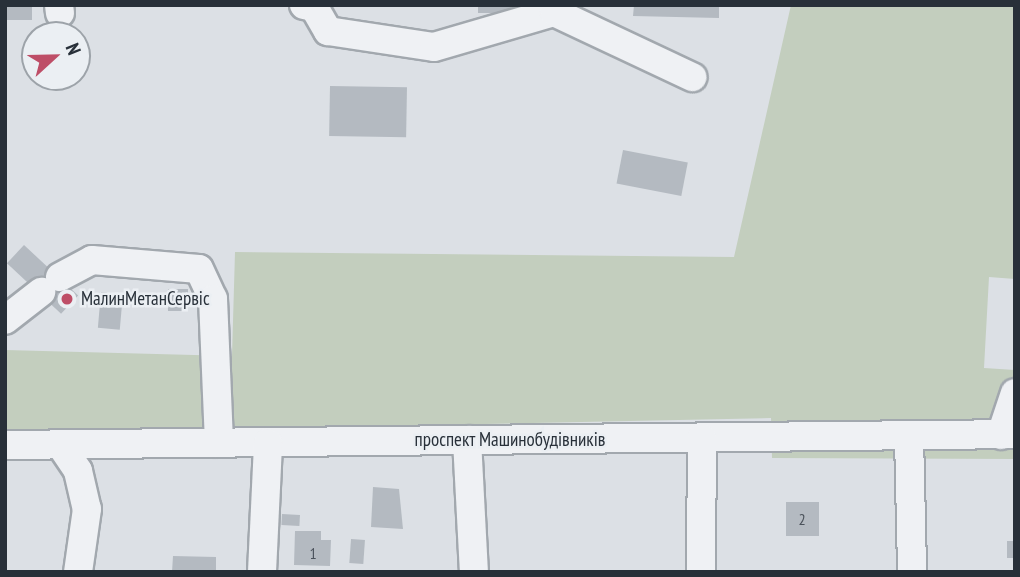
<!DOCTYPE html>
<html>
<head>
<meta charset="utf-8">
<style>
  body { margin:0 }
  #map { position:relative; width:1020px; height:577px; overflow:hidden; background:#dce0e5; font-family:"PT Sans Narrow",sans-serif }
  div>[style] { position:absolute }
  .green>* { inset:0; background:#c3cebe }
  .building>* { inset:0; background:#b4bac1; transform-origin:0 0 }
  .roads { filter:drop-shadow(2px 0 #a2a8ae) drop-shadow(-2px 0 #a2a8ae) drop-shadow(0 2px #a2a8ae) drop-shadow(0 -2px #a2a8ae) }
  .minor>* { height:28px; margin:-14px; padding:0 14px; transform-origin:14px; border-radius:14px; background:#eff1f4 }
  .dots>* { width:19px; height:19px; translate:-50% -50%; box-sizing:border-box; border:4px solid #ebeff3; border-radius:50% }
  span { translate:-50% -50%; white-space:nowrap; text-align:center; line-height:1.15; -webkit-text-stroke:5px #ebeff3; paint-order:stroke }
  .number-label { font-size:16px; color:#4b525b }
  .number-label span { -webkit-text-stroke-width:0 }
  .poi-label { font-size:19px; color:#283039 }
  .left { translate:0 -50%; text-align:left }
  .street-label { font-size:19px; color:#283039 }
  .frame { position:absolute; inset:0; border:7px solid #283039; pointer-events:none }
  .north { position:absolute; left:21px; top:21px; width:70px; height:70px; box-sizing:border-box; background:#ebeff3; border:2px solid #9da3a9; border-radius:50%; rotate:68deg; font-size:19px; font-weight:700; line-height:28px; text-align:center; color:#283039 }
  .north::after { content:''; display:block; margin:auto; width:24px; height:32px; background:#be4e67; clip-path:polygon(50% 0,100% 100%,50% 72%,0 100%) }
</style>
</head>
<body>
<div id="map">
  <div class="green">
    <i style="clip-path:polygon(791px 5px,1015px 5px,1015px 279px,989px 277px,984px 368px,1015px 370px,1015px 459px,772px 458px,771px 418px,5px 434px,5px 350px,232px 356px,235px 252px,734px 257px)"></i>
  </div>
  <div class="building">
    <i style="left:5px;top:5px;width:27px;height:15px"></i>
    <i style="left:478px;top:5px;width:33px;height:8px"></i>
    <i style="clip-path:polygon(634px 5px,719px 5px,719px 18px,633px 16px)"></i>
    <i style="left:330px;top:86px;width:77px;height:50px;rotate:1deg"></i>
    <i style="left:623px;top:150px;width:66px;height:34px;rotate:11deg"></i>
    <i style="left:24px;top:245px;width:74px;height:25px;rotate:43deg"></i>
    <i style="left:168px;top:289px;width:20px;height:22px"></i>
    <i style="left:101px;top:292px;width:22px;height:36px;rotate:5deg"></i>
    <i style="clip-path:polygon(373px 487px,399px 489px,403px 529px,371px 527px)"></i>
    <i style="left:786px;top:502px;width:33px;height:34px"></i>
    <i style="left:282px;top:514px;width:18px;height:11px;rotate:3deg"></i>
    <i style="clip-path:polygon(295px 531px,321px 531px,321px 540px,331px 540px,330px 566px,294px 565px)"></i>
    <i style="left:351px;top:539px;width:14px;height:24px;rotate:4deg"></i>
    <i style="left:1007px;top:541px;width:8px;height:17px"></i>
    <i style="clip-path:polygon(173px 556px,216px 557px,216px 571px,172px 572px)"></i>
  </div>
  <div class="roads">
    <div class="minor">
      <i style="left:59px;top:5px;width:8px;rotate:83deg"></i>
      <i style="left:304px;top:5px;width:10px;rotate:11deg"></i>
      <i style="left:314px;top:7px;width:28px;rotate:60deg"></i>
      <i style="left:328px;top:31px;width:107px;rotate:8.6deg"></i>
      <i style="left:434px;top:47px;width:125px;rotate:-16.3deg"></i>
      <i style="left:554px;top:12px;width:153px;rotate:25.2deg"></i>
      <i style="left:60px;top:277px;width:36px;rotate:-28deg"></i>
      <i style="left:92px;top:260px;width:107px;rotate:4.8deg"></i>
      <i style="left:199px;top:269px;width:33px;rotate:65deg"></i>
      <i style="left:213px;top:299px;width:144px;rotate:87.6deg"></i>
      <i style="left:5px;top:320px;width:46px;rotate:-37.9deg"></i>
      <i style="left:1001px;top:435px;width:44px;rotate:-71.6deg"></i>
      <i style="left:909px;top:436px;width:136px;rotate:88.7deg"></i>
      <i style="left:467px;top:440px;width:132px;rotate:87deg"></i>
      <i style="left:60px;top:444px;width:32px;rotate:56deg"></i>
      <i style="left:78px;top:471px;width:39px;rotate:77deg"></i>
      <i style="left:87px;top:509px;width:64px;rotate:98.1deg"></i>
      <i style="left:5px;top:445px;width:1010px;rotate:-0.62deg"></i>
      <i style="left:262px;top:572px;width:129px;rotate:-87.3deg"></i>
      <i style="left:701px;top:572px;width:134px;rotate:-89.6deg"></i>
    </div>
  </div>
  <div class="dots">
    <i style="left:67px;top:299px;background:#be4e67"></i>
  </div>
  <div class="number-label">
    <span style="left:802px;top:519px">2</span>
    <span style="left:313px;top:553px">1</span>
  </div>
  <div class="poi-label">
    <span class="left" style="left:81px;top:299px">МалинМетанСервіс</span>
  </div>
  <div class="street-label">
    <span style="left:510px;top:440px">проспект Машинобудівників</span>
  </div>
  <div class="frame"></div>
  <div class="north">N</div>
</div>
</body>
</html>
